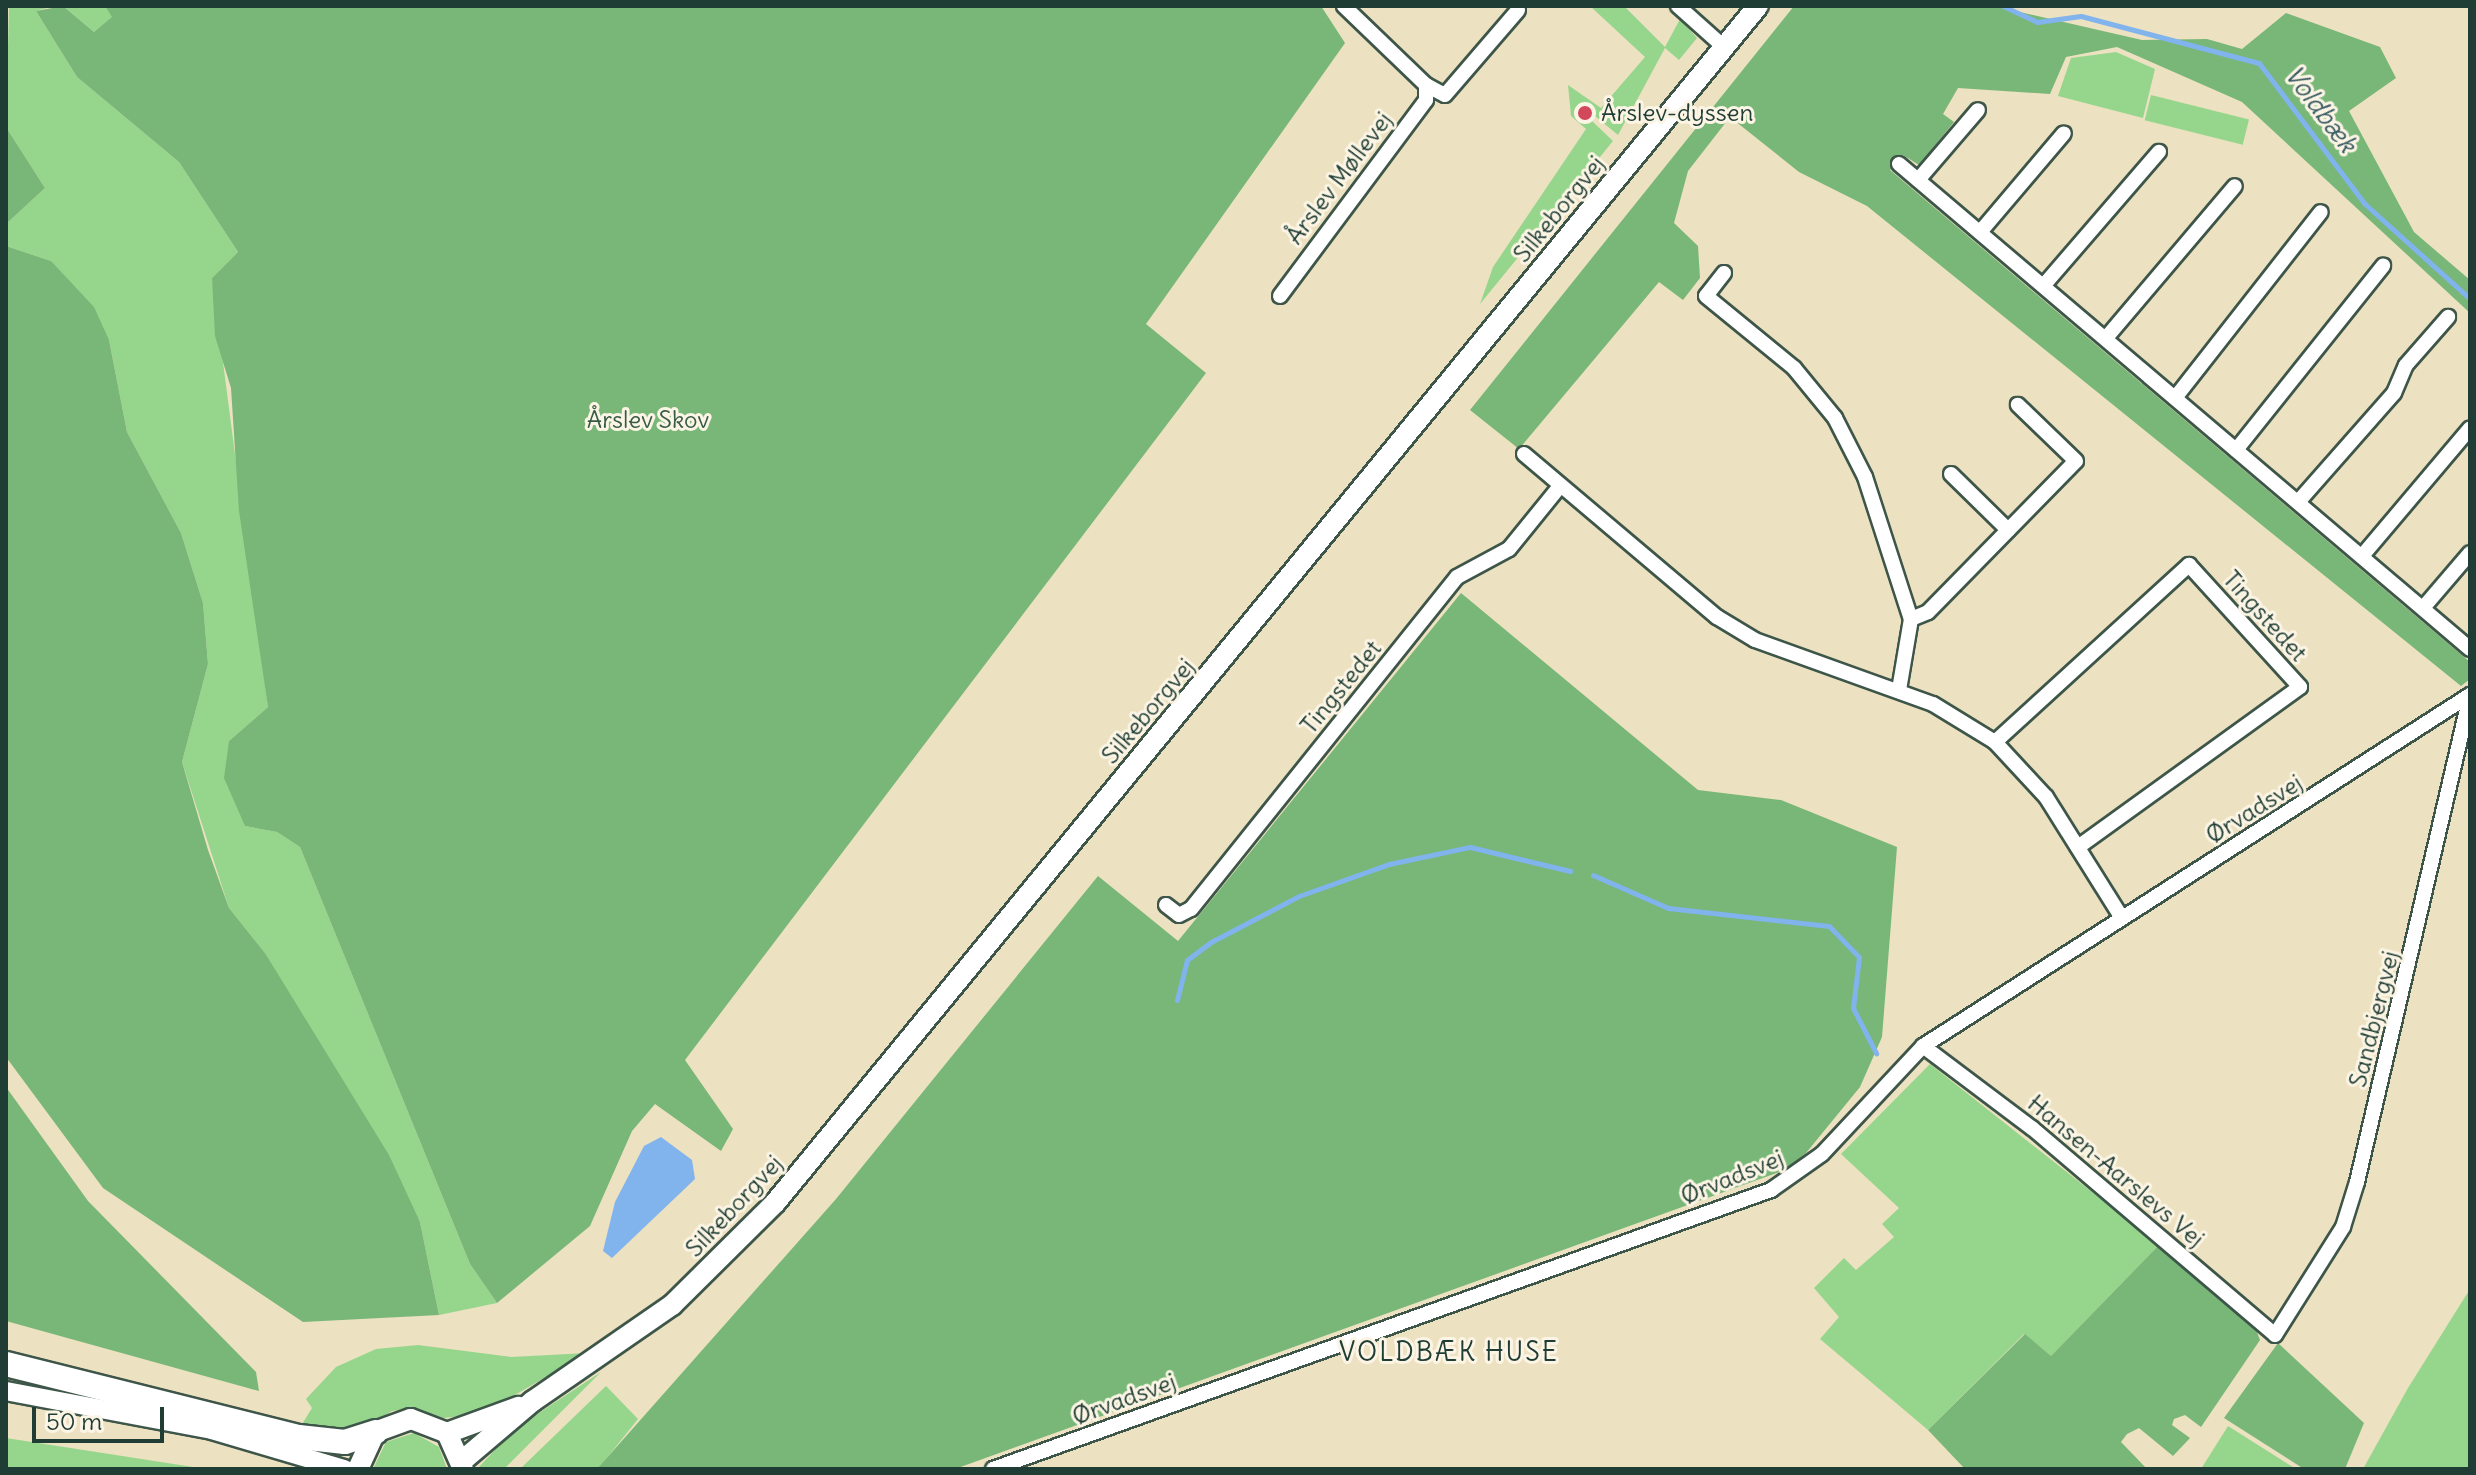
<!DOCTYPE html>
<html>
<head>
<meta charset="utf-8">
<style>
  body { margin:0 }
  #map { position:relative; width:2476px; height:1475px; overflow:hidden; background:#ece1c0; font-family:Delius,sans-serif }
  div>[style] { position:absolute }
  .green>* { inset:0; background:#96d68c; transform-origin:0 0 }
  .forest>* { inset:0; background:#78b778 }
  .water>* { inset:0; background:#81b3ed }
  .stream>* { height:5px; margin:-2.5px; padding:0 2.5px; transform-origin:2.5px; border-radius:2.5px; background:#81b3ed }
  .roads { filter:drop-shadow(2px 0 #3e5649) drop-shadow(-2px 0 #3e5649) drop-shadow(0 2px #3e5649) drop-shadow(0 -2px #3e5649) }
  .minor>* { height:14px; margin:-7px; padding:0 7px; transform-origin:7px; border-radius:7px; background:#fff }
  .tertiary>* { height:18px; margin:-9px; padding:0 9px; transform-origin:9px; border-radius:9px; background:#fff }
  .secondary>* { height:20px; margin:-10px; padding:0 10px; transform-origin:10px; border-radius:10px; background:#fff }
  .trunk>* { height:24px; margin:-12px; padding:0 12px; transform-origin:12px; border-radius:12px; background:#fff }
  .dots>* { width:22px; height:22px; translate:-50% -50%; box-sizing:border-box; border:4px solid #fcf5e5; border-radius:50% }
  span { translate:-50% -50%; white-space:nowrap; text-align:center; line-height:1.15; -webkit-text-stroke:6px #fcf5e5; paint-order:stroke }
  .poi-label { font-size:24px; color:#1f3d34 }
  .left { translate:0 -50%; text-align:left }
  .street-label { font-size:24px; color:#1f3d34 }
  .park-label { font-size:24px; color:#375c46 }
  .water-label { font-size:26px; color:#385a62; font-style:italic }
  .neighbourhood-label { font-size:26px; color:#1f3d34; letter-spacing:2px }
  .frame { position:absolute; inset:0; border:8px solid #1f3d34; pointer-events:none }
  .scale { position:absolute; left:32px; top:1407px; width:132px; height:36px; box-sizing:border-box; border:4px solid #1f3d34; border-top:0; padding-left:10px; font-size:24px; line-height:28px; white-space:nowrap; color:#1f3d34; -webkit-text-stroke:6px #fcf5e5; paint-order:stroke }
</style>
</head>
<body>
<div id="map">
  <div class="green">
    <i style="clip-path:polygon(9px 6px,54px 6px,36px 11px,77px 77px,179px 162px,238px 252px,212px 278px,268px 707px,229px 741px,245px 826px,277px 832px,300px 847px,470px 1264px,497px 1303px,439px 1315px,420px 1222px,265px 953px,229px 908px,182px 762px,208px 664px,203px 603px,181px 533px,127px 432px,109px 340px,51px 261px,6px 246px,6px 224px,45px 188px,6px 127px)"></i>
    <i style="clip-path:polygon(63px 6px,105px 6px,113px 17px,94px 32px)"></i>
    <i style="clip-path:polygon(1590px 6px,1624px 6px,1665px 47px,1680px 19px,1697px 38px,1679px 60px,1665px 48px,1618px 135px,1595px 116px,1592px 121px,1613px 141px,1480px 304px,1493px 267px,1586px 129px,1571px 116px,1568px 85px,1601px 108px,1645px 57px)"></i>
    <i style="clip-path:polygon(2116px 52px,2155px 69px,2143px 118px,2058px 96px,2071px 58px)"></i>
    <i style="left:2151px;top:95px;width:101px;height:26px;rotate:14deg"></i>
    <i style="clip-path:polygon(1930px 1064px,2159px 1245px,2051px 1356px,2024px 1334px,1928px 1430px,1820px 1339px,1839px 1317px,1814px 1288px,1844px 1258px,1856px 1270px,1894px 1237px,1882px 1224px,1899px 1208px,1841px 1154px)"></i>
    <i style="clip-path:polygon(2470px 1289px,2470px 1469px,2363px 1469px,2408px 1388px)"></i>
    <i style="clip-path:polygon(418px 1345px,511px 1357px,587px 1353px,482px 1414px,443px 1418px,413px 1408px,392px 1411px,360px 1431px,299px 1429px,312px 1408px,306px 1399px,336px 1367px,376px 1349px)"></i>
    <i style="clip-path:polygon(601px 1372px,504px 1469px,477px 1469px,516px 1428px)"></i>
    <i style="clip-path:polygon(606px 1386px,638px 1419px,598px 1469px,520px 1469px)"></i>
    <i style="clip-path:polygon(2228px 1426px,2296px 1469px,2201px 1469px)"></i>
    <i style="clip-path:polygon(414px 1433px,439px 1447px,447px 1469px,373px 1469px,386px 1442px)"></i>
    <i style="clip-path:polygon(6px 1438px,206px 1469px,6px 1469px)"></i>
  </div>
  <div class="forest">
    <i style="clip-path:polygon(63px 6px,94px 32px,112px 17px,105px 6px,1321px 6px,1345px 43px,1146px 324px,1206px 373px,685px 1060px,733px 1129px,721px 1151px,655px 1104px,632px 1131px,590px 1226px,497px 1303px,470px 1264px,300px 847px,277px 832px,245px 826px,224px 778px,229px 741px,268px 707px,239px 511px,231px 388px,215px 336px,212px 278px,238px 252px,179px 162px,77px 77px,36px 11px)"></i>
    <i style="clip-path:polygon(1794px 6px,1994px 6px,2142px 40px,2207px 39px,2242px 49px,2286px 13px,2380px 47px,2396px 78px,2349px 111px,2414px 232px,2470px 280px,2470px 313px,2242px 102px,2117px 47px,2066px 57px,2050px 94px,1958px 88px,1943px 114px,1954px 122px,1919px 165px,1903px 155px,1890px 170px,2470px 662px,2470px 679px,2461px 686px,1867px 206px,1799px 172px,1730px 117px,1688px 171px,1674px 223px,1698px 246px,1700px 278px,1683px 300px,1659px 282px,1519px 449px,1470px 410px)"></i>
    <i style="clip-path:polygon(6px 127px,45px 188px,6px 224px)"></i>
    <i style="clip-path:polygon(6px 246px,51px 261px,94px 307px,109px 340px,127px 432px,181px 533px,203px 603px,208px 664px,182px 762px,208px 850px,229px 908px,265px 953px,389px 1155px,420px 1222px,439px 1315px,303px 1322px,103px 1188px,6px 1057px)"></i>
    <i style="clip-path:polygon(1461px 593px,1698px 790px,1781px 800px,1897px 847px,1882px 1037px,1860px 1087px,1806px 1153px,1785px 1170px,955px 1469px,597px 1469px,836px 1199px,1098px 876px,1178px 941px)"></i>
    <i style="clip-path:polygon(6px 1087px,88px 1201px,256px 1372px,259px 1391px,6px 1321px)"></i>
    <i style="clip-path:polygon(2159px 1245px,2255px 1327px,2260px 1340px,2201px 1427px,2185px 1415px,2174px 1419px,2172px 1425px,2190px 1438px,2173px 1456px,2139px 1428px,2127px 1434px,2121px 1442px,2147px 1469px,1965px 1469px,1928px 1430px,2025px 1334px,2051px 1356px)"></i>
    <i style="clip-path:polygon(2278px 1343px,2364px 1423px,2345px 1469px,2304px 1469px,2224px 1418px)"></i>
  </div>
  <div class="water">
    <i style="clip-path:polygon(661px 1137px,692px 1160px,695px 1179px,612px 1258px,603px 1251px,615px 1202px,644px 1146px)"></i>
  </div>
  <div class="stream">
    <i style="left:2003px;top:6px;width:38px;rotate:25deg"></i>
    <i style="left:2037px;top:22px;width:44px;rotate:-7.8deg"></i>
    <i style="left:2081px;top:16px;width:184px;rotate:14.8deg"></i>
    <i style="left:2259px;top:63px;width:176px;rotate:53.1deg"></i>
    <i style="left:2365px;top:204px;width:142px;rotate:42.1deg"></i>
    <i style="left:1593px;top:875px;width:82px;rotate:23.7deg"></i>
    <i style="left:1668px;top:908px;width:162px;rotate:6.4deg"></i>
    <i style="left:1829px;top:926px;width:43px;rotate:45.9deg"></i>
    <i style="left:1859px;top:957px;width:51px;rotate:96.7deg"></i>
    <i style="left:1853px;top:1008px;width:51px;rotate:62.9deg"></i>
    <i style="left:1177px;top:1000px;width:41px;rotate:-76deg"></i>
    <i style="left:1187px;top:960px;width:30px;rotate:-37deg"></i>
    <i style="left:1211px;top:942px;width:99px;rotate:-27.6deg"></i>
    <i style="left:1299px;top:896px;width:96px;rotate:-19.6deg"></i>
    <i style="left:1389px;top:864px;width:83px;rotate:-11.9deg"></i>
    <i style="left:1470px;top:847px;width:103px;rotate:13.5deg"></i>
  </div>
  <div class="roads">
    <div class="minor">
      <i style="left:1678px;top:6px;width:62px;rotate:41.7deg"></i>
      <i style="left:1426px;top:85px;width:21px;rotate:28deg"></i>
      <i style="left:1445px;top:95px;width:112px;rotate:-49.3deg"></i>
      <i style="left:1899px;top:164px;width:749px;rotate:40.34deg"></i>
      <i style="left:1918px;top:180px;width:92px;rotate:-49.4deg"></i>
      <i style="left:1981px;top:231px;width:128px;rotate:-49.7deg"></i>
      <i style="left:1724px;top:273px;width:29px;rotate:128deg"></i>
      <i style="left:1706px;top:296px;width:114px;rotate:39.3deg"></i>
      <i style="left:1794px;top:368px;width:65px;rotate:50.6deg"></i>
      <i style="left:1835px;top:418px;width:66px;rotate:63deg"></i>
      <i style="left:1865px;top:477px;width:149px;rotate:72.1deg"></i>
      <i style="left:1911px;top:619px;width:72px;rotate:99.6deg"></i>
      <i style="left:2044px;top:285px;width:176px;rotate:-49.2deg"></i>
      <i style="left:1280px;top:296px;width:244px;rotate:-53.3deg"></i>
      <i style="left:1426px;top:100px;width:15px;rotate:-90deg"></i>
      <i style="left:1426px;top:85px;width:114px;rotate:-136.1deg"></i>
      <i style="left:2106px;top:338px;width:199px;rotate:-49.7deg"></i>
      <i style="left:2175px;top:398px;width:236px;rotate:-51.9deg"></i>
      <i style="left:2236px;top:450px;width:236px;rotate:-51.4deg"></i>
      <i style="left:1524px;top:454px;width:253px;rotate:40.2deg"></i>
      <i style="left:1717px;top:617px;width:44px;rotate:31.2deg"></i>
      <i style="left:1755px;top:640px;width:189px;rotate:19.8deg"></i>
      <i style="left:1933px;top:704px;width:73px;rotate:31.5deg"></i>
      <i style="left:1995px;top:742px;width:75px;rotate:47.2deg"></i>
      <i style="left:2046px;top:797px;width:143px;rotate:57.9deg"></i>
      <i style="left:1951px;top:474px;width:80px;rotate:44.5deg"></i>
      <i style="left:2298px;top:502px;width:145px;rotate:-48.6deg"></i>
      <i style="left:2394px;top:393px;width:30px;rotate:-67deg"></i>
      <i style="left:2406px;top:365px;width:64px;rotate:-48.8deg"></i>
      <i style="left:2362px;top:556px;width:167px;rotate:-49.8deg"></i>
      <i style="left:2423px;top:608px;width:72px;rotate:-49.5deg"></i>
      <i style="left:1911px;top:619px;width:18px;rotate:-22deg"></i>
      <i style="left:1928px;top:612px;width:211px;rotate:-45.6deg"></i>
      <i style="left:2076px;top:461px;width:81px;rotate:-136deg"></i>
      <i style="left:1995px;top:742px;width:263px;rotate:-42.4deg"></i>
      <i style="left:2189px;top:565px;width:165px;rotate:47.7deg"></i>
      <i style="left:2300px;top:687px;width:274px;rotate:144.2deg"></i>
      <i style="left:1166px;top:905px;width:16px;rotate:38deg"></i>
      <i style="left:1179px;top:915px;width:13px;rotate:-27deg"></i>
      <i style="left:1191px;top:909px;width:425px;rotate:-51.3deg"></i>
      <i style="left:1457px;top:577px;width:59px;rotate:-28.3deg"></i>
      <i style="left:1509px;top:549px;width:81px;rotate:-51deg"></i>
      <i style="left:1923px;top:1046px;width:136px;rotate:37deg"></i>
      <i style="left:2032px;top:1128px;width:319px;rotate:40.4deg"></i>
      <i style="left:2275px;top:1335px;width:128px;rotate:-57.8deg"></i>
      <i style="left:2343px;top:1227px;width:47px;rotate:-72.7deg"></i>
      <i style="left:2357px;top:1182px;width:500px;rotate:-76.9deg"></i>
      <i style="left:993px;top:1469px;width:827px;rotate:-19.73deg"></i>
      <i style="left:1771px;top:1190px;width:62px;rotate:-35.2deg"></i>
      <i style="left:1822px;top:1154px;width:148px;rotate:-46.9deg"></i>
      <i style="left:1923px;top:1046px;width:650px;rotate:-32.69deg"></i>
    </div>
    <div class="tertiary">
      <i style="left:6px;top:1391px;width:210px;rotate:10.7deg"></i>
      <i style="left:212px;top:1430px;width:138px;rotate:16.5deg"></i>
    </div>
    <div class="secondary">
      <i style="left:447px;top:1433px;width:76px;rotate:-20.1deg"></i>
      <i style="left:462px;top:1461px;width:93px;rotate:-40.2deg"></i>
      <i style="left:533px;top:1401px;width:169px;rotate:-34.6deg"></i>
      <i style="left:672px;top:1305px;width:145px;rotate:-44.7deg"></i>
      <i style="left:775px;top:1203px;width:1549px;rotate:-50.61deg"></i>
      <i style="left:358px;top:1469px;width:41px;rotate:-65.3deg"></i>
      <i style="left:375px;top:1432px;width:38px;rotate:-20deg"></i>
      <i style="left:411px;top:1419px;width:39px;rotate:21deg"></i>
      <i style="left:447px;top:1433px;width:39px;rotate:66deg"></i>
    </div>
    <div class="trunk">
      <i style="left:6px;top:1364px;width:302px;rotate:14deg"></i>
      <i style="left:299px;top:1437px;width:46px;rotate:6.2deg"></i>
      <i style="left:345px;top:1442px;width:32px;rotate:-18deg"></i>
    </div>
  </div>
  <div class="dots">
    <i style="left:1585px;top:113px;background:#d1495b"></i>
  </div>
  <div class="poi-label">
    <span class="left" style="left:1601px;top:113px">Årslev-dyssen</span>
  </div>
  <div class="street-label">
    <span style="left:1339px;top:178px;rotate:-53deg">Årslev Møllevej</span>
    <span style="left:1559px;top:209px;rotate:-51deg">Silkeborgvej</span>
    <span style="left:2265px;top:616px;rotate:48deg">Tingstedet</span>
    <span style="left:1341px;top:687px;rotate:-51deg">Tingstedet</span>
    <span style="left:1148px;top:711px;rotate:-50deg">Silkeborgvej</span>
    <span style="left:2254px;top:809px;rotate:-32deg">Ørvadsvej</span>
    <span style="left:2374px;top:1019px;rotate:-76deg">Sandbjergvej</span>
    <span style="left:2116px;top:1171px;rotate:40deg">Hansen-Aarslevs Vej</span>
    <span style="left:1732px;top:1177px;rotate:-22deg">Ørvadsvej</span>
    <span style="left:734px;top:1206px;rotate:-47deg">Silkeborgvej</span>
    <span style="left:1124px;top:1399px;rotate:-20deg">Ørvadsvej</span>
  </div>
  <div class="park-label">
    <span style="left:648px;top:420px">Årslev Skov</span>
  </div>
  <div class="water-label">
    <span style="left:2321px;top:109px;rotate:53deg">Voldbæk</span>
  </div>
  <div class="neighbourhood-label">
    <span style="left:1449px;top:1352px">VOLDBÆK HUSE</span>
  </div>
  <div class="frame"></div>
  <div class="scale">50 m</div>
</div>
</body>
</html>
